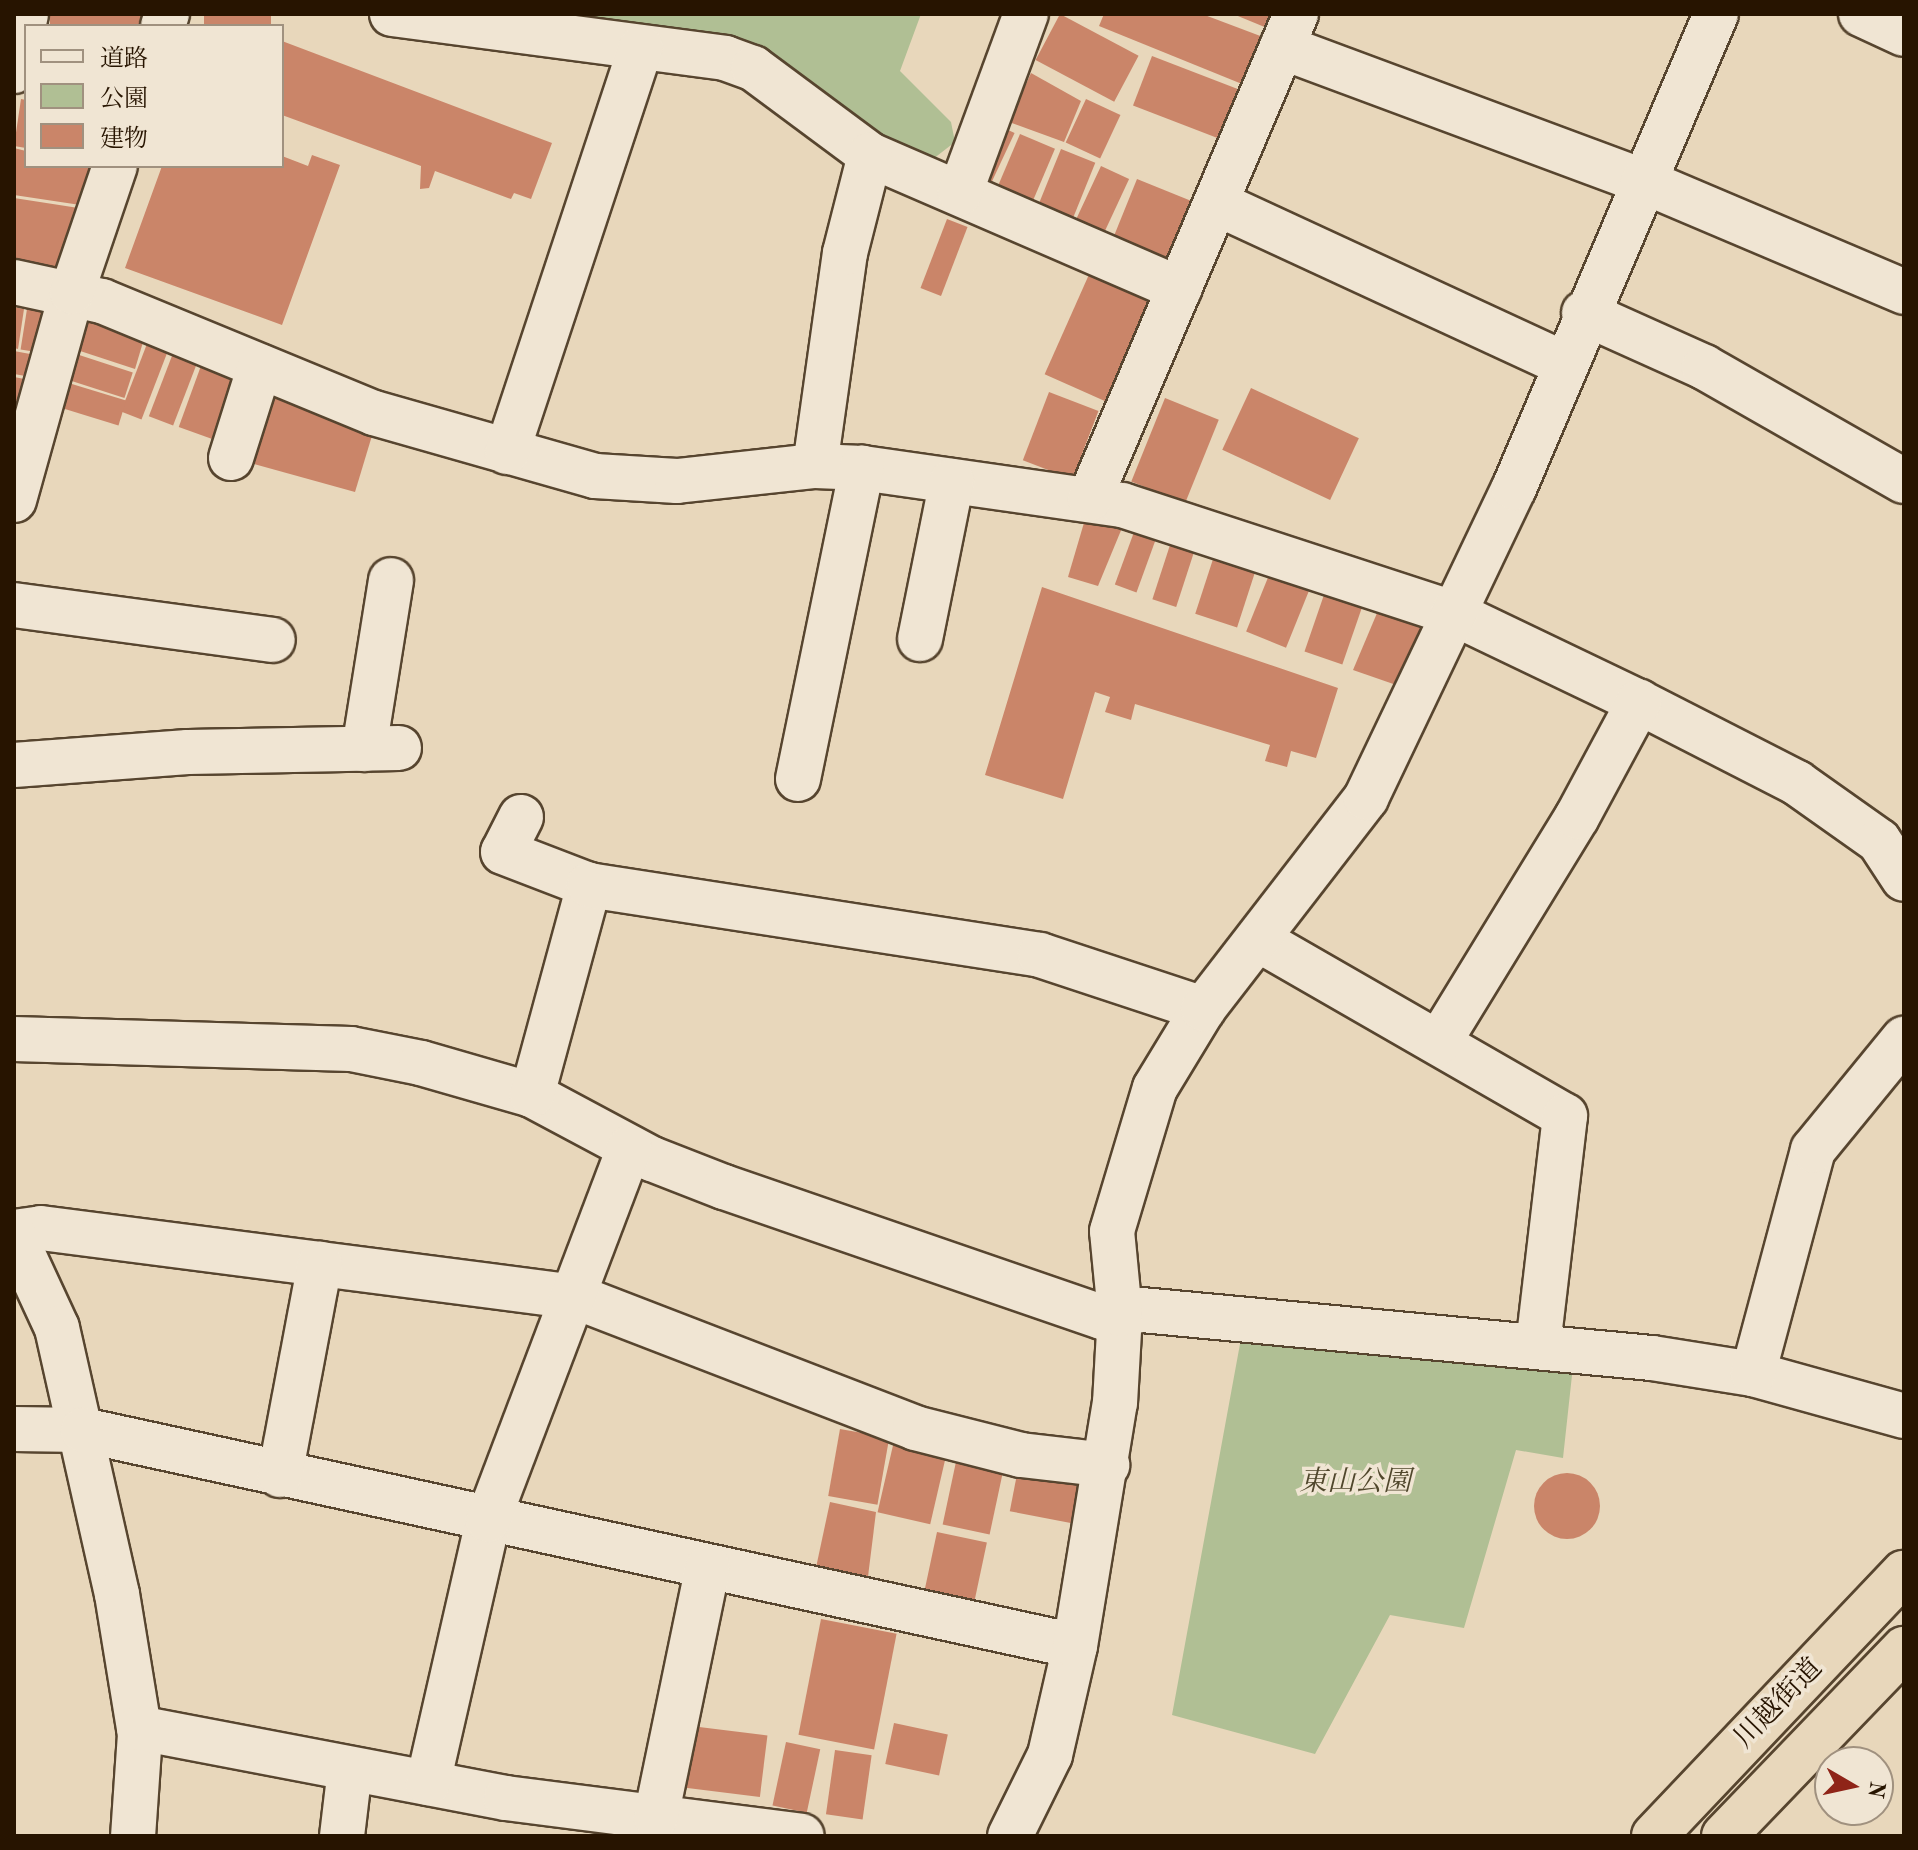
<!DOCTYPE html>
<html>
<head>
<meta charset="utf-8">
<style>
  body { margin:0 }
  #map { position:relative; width:1918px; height:1850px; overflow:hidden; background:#e8d7bb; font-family:"Old Standard TT","Noto Serif JP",serif }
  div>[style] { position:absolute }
  .green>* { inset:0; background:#b0bf94 }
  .building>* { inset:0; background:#ca8569; transform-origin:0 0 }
  .round { border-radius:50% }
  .roads { filter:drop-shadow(2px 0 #57452f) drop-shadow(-2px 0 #57452f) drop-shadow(0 2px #57452f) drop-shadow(0 -2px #57452f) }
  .minor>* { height:44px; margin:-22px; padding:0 22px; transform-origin:22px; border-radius:22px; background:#f0e5d3 }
  .highway>* { height:44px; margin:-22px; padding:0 22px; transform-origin:22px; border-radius:22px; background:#e8d7bb }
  span { translate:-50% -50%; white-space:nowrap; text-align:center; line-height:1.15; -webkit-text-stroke:7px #f0e5d3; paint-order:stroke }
  .park-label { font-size:28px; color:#50472c; font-style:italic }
  .street-label { font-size:28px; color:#271400 }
  .frame { position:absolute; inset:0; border:16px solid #271400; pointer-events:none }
  .legend { position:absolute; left:24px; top:24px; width:260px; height:144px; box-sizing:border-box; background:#f0e5d3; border:2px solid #a0917f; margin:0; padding:10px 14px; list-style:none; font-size:24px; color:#271400 }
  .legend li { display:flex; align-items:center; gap:16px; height:40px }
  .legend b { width:40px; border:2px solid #a0917f }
  .north { position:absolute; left:1814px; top:1746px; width:80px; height:80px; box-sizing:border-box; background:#f0e5d3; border:2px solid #a0917f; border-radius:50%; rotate:99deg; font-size:22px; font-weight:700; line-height:32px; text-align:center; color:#271400 }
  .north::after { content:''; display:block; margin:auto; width:28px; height:36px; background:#8f2418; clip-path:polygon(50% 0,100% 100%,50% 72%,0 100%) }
</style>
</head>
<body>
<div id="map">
  <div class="green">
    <i style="clip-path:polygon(582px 14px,921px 14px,900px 71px,951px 122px,955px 142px,933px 159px,880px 133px,768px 52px)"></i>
    <i style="clip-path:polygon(1242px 1333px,1573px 1366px,1563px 1458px,1516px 1450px,1464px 1628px,1390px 1615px,1315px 1754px,1172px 1715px)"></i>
  </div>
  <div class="building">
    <i style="left:50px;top:14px;width:102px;height:12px"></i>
    <i style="left:204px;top:14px;width:67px;height:13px"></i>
    <i style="left:1060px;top:14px;width:89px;height:52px;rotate:28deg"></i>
    <i style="clip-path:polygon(1104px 14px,1202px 14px,1263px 37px,1242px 84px,1099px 26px)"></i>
    <i style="clip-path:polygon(1233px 14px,1273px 14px,1267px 28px)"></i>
    <i style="clip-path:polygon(282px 41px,552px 143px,531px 199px,514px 193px,511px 199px,435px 171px,429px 188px,420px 189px,421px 166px,282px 115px)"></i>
    <i style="left:1152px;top:56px;width:96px;height:53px;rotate:21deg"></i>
    <i style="clip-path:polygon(1031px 73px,1081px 101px,1064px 142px,1009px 122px)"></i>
    <i style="clip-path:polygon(21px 99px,26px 100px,26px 148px,14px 146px)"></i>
    <i style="left:1086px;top:99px;width:38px;height:48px;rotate:25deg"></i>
    <i style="left:991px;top:122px;width:26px;height:69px;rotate:25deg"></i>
    <i style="left:1020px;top:134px;width:38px;height:67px;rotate:23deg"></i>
    <i style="clip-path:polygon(14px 148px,26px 151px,26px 166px,96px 166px,87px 206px,14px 195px)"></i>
    <i style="left:1061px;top:149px;width:37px;height:71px;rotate:22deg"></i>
    <i style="clip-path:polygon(312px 155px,340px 165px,282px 325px,125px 268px,162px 166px,282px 166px,282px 156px,308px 166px)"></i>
    <i style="left:1101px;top:166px;width:31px;height:69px;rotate:25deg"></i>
    <i style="left:1137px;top:179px;width:68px;height:72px;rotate:22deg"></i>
    <i style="clip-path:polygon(14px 198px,85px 209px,67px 275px,14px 266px)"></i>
    <i style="left:947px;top:219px;width:22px;height:74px;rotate:21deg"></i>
    <i style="left:1091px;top:270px;width:72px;height:114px;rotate:24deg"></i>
    <i style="clip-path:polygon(83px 304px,146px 332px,135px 369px,71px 348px)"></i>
    <i style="clip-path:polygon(14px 307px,24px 309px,18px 349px,14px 348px)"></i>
    <i style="left:27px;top:309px;width:32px;height:41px;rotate:9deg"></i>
    <i style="left:150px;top:336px;width:22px;height:81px;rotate:21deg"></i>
    <i style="left:175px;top:348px;width:26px;height:73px;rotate:21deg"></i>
    <i style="clip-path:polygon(14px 351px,41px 356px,37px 378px,14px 374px)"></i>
    <i style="left:70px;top:352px;width:66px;height:27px;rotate:18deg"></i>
    <i style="left:202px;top:363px;width:40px;height:68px;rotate:20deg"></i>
    <i style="clip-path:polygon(14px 377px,35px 381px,31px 403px,14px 400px)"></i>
    <i style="left:62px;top:381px;width:67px;height:26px;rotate:17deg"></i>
    <i style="clip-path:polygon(267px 387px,374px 429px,355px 492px,240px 460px)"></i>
    <i style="left:1251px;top:388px;width:119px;height:68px;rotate:25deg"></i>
    <i style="left:1049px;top:392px;width:53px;height:73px;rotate:21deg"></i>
    <i style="left:1165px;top:398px;width:58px;height:90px;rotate:22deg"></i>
    <i style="clip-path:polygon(1086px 516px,1122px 528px,1098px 586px,1068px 577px)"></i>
    <i style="left:1134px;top:532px;width:23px;height:56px;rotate:20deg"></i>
    <i style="left:1170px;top:545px;width:25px;height:57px;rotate:18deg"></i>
    <i style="left:1215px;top:553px;width:44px;height:64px;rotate:18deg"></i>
    <i style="left:1269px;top:575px;width:43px;height:61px;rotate:22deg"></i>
    <i style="clip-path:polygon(1042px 587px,1338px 688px,1316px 758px,1291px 751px,1287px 767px,1265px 761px,1270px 745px,1135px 704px,1131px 720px,1105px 712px,1110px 697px,1095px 692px,1063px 799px,985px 775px)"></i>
    <i style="left:1326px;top:589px;width:40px;height:66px;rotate:19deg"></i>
    <i style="clip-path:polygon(1380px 606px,1433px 626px,1402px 687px,1353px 670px)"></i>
    <i style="left:840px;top:1429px;width:50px;height:68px;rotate:10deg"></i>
    <i style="left:894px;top:1441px;width:54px;height:73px;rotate:13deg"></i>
    <i style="left:957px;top:1457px;width:48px;height:69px;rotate:12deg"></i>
    <i style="left:1018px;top:1469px;width:70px;height:43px;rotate:11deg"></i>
    <i class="round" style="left:1534px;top:1473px;width:66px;height:66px"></i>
    <i style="clip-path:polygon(830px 1502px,876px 1512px,867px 1585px,814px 1577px)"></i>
    <i style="left:937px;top:1532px;width:51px;height:66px;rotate:12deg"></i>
    <i style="left:821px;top:1619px;width:77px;height:118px;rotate:11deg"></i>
    <i style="left:894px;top:1723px;width:55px;height:42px;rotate:12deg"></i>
    <i style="left:691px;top:1726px;width:77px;height:62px;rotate:7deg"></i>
    <i style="left:786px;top:1742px;width:35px;height:65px;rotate:12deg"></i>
    <i style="left:835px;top:1750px;width:37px;height:65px;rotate:8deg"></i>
  </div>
  <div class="roads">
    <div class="minor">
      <i style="left:392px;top:14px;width:336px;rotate:7.5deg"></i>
      <i style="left:725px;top:58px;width:30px;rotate:20deg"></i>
      <i style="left:753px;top:68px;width:146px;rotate:36.6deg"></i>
      <i style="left:870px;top:155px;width:337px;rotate:23.4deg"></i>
      <i style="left:1861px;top:14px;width:47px;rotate:24.9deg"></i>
      <i style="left:163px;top:26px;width:13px;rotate:-72deg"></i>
      <i style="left:1282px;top:47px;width:385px;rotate:20.4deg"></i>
      <i style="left:1643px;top:181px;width:284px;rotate:23deg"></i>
      <i style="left:14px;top:71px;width:58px;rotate:-78.1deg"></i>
      <i style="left:960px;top:193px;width:191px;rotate:-69.8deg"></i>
      <i style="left:1216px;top:203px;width:382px;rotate:24.8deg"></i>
      <i style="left:14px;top:282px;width:90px;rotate:12.2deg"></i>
      <i style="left:102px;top:301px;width:294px;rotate:22.4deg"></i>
      <i style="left:374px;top:413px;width:230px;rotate:15.9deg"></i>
      <i style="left:595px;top:476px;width:82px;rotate:3.5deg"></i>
      <i style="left:677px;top:481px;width:139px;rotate:-6.2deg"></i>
      <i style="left:815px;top:466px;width:47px;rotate:2.4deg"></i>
      <i style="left:862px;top:468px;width:263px;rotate:8.1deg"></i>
      <i style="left:1122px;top:505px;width:348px;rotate:18.1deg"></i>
      <i style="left:1453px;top:613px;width:206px;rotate:25.6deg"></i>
      <i style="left:1639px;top:702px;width:178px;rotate:27.1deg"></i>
      <i style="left:1797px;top:783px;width:100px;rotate:35.3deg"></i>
      <i style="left:1879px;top:841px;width:45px;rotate:56.7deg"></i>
      <i style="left:1584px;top:313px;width:132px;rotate:24.2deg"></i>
      <i style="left:1704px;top:367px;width:230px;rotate:29.7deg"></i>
      <i style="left:507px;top:452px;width:426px;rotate:-71.7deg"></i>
      <i style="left:231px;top:458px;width:96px;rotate:-72.5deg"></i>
      <i style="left:815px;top:466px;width:215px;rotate:-82deg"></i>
      <i style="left:845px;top:253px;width:101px;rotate:-75.7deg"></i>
      <i style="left:1090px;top:498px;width:526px;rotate:-66.94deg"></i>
      <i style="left:14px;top:500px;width:216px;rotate:-74.4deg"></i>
      <i style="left:72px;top:292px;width:133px;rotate:-71.2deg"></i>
      <i style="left:14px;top:605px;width:261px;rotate:7.7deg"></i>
      <i style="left:920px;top:639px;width:161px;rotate:-78.6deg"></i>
      <i style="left:364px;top:749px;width:171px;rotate:-80.9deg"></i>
      <i style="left:14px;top:765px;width:174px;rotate:-4.3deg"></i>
      <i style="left:188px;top:752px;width:211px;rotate:-1.1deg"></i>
      <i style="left:798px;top:779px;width:318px;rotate:-78.4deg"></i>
      <i style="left:521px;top:817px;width:39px;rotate:117deg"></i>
      <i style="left:503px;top:852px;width:92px;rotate:21deg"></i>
      <i style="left:1259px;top:940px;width:353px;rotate:29.9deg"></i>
      <i style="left:1565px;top:1116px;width:231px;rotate:96.7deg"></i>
      <i style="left:14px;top:1039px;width:337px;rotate:1.7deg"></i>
      <i style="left:351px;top:1049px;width:71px;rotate:11.3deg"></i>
      <i style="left:421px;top:1063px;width:116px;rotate:16.1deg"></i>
      <i style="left:532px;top:1095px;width:136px;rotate:28.1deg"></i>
      <i style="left:652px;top:1159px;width:77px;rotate:21.3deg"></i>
      <i style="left:724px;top:1187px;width:400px;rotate:19deg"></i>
      <i style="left:1102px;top:1317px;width:41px;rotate:-9.9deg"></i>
      <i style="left:1142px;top:1310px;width:512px;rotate:5.38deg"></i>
      <i style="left:1652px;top:1358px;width:102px;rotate:9deg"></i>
      <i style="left:1753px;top:1374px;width:157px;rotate:15.5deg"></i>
      <i style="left:1439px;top:1042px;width:264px;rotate:-58.5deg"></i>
      <i style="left:1577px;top:817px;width:131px;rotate:-61.7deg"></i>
      <i style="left:532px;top:1095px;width:218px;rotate:-74.8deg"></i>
      <i style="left:589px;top:885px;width:456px;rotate:8.8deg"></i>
      <i style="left:1040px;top:955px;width:172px;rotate:18.3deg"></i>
      <i style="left:14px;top:1232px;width:27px;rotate:-8deg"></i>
      <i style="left:41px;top:1228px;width:539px;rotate:7.35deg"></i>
      <i style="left:576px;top:1297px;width:363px;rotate:21.1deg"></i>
      <i style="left:915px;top:1428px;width:109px;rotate:14.3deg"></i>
      <i style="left:1021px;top:1455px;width:87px;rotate:6.6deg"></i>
      <i style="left:14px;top:1235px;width:102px;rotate:65.2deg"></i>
      <i style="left:57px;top:1328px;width:273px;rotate:77.3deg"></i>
      <i style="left:117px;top:1594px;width:142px;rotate:80.7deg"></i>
      <i style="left:140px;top:1734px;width:102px;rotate:93.9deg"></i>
      <i style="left:1753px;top:1374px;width:232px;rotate:-75deg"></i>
      <i style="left:1813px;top:1150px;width:144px;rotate:-50.7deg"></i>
      <i style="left:14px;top:1429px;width:69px;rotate:0.8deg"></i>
      <i style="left:83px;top:1430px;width:1015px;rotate:12.28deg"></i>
      <i style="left:280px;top:1475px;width:215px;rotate:-79.3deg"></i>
      <i style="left:139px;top:1728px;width:374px;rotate:10.8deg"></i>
      <i style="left:506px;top:1798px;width:298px;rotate:7.3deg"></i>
      <i style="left:428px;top:1783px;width:270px;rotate:-77.1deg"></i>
      <i style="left:488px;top:1520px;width:398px;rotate:-69.2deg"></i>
      <i style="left:656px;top:1817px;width:255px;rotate:-78.3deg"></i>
      <i style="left:342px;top:1836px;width:67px;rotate:-83.2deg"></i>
      <i style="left:1010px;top:1836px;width:90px;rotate:-63.7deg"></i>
      <i style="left:1050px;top:1755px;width:112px;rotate:-77.1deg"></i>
      <i style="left:1075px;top:1646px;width:246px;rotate:-80.7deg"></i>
      <i style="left:1115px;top:1403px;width:89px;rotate:-86.8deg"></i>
      <i style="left:1120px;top:1314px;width:83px;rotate:-95.5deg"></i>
      <i style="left:1112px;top:1231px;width:149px;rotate:-73.3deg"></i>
      <i style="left:1155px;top:1088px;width:92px;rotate:-58.7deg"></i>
      <i style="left:1203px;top:1009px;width:267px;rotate:-52.3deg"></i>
      <i style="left:1366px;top:798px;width:344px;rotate:-64.5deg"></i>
      <i style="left:1514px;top:488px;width:515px;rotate:-66.92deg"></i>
    </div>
    <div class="highway">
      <i style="left:1654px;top:1836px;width:363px;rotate:-46.5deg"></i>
      <i style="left:1724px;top:1836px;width:260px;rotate:-46.1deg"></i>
    </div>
  </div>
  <div class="park-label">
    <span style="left:1355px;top:1483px">東山公園</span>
  </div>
  <div class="street-label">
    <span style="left:1779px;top:1704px;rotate:-46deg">川越街道</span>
  </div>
  <div class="frame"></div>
  <ul class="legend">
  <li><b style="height:10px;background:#f0e5d3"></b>道路</li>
  <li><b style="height:22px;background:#b0bf94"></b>公園</li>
  <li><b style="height:22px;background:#ca8569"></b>建物</li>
  </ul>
  <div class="north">N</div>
</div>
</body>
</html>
